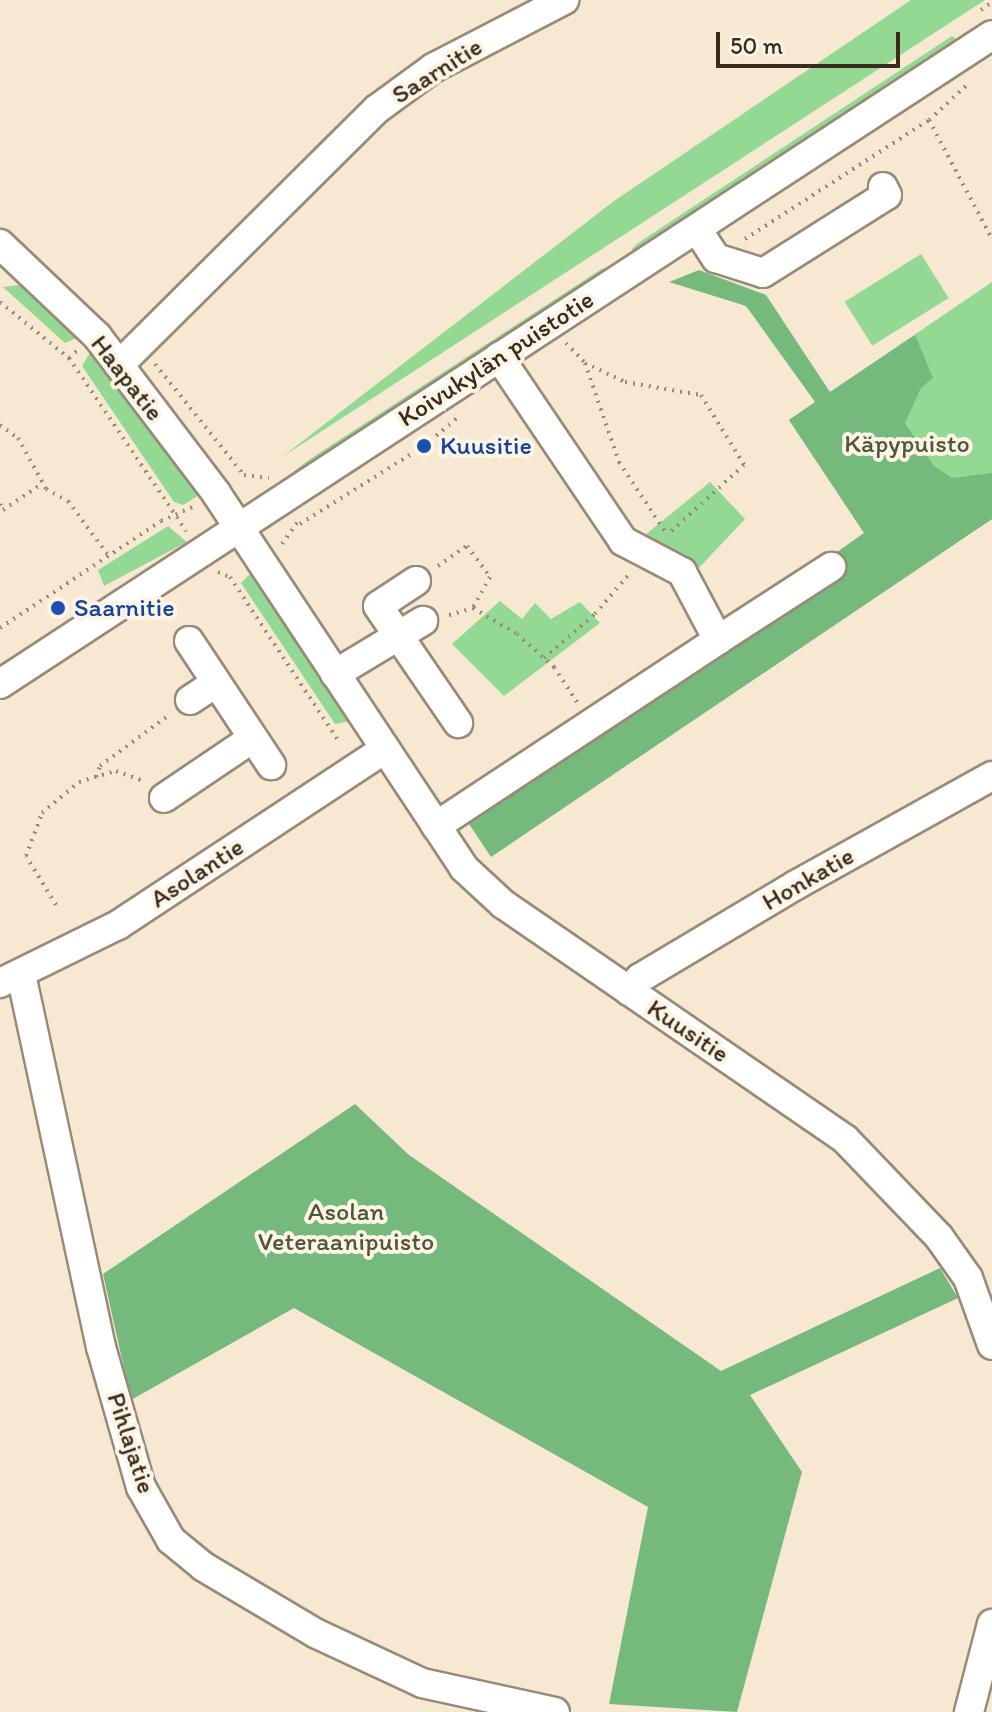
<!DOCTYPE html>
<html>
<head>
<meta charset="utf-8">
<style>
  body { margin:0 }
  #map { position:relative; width:992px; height:1712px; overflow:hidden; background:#f7e9d1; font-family:Itim,sans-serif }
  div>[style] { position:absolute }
  .green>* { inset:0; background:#93d993; transform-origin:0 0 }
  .forest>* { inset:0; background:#76b97d }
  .path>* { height:4px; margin-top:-2px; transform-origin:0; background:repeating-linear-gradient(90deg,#998a78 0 2px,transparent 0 8px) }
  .roads { filter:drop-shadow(2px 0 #998a78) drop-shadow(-2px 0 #998a78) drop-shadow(0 2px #998a78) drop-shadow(0 -2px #998a78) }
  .minor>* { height:28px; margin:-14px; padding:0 14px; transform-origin:14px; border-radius:14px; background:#fff }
  .dots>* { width:22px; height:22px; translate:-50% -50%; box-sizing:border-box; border:4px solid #fcf5e5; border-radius:50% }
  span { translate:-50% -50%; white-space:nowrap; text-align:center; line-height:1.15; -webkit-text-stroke:8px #fcf5e5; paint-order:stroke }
  .street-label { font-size:26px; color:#3b2a1e }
  .park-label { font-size:26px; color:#51563b }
  .transit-label { font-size:26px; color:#164399 }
  .left { translate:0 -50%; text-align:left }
  .scale { position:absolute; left:716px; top:32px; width:184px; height:36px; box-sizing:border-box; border:4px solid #3b2a1e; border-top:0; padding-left:10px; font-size:24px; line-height:28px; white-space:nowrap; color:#3b2a1e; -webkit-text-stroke:6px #fcf5e5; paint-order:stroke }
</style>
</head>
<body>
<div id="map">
  <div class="green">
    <i style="clip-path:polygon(911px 0,985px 0,282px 457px,614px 201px)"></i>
    <i style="clip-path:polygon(952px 36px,961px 43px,636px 257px,632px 249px,638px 243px)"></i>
    <i style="left:921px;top:254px;width:52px;height:90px;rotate:58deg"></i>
    <i style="clip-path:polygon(603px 268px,610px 274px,283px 480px,307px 461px)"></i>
    <i style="clip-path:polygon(992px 282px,992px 519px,897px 582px,789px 420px)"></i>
    <i style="clip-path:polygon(19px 285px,32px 291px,79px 337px,65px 343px,3px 287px)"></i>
    <i style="clip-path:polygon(91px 351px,121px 385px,199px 495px,183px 505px,174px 502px,82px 366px)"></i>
    <i style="clip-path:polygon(710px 482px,745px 519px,696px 571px,639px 540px)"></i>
    <i style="clip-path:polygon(168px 526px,187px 542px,104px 586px,98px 570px)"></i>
    <i style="clip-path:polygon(251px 573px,258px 579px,351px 721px,335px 724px,241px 583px)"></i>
    <i style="clip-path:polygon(500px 601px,522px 619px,535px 603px,551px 619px,580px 602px,600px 623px,504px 696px,452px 644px)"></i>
  </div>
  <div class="forest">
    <i style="clip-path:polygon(699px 270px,766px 295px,830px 392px,915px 335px,933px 378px,921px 388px,905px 423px,934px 466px,952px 478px,992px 473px,992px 519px,491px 857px,463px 815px,864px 533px,789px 420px,815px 402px,746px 306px,669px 282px)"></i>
    <i style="clip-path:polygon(355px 1104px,409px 1155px,721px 1371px,940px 1268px,958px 1298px,750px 1395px,802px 1472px,737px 1712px,609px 1704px,648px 1507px,294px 1308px,131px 1400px,103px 1274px)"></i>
  </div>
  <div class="path">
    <i style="left:981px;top:10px;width:14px;rotate:-36deg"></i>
    <i style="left:929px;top:120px;width:135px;rotate:62.1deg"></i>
    <i style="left:745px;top:239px;width:219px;rotate:-32.9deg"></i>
    <i style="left:929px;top:120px;width:52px;rotate:-42.6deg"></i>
    <i style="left:0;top:302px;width:89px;rotate:39.1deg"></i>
    <i style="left:69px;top:358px;width:209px;rotate:55.9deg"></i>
    <i style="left:566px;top:343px;width:28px;rotate:46deg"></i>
    <i style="left:585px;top:363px;width:44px;rotate:25.4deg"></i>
    <i style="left:625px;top:382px;width:77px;rotate:9.7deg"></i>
    <i style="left:701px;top:395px;width:82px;rotate:58.4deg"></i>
    <i style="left:744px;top:465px;width:104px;rotate:137.7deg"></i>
    <i style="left:69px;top:358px;width:11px;rotate:-41deg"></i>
    <i style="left:585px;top:363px;width:105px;rotate:71deg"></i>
    <i style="left:619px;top:462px;width:85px;rotate:56.5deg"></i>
    <i style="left:155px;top:364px;width:142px;rotate:51.3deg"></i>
    <i style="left:244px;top:475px;width:25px;rotate:7deg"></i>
    <i style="left:0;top:425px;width:22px;rotate:36deg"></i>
    <i style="left:18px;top:438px;width:58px;rotate:61.2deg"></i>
    <i style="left:46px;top:489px;width:25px;rotate:29deg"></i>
    <i style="left:68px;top:501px;width:67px;rotate:53.5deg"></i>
    <i style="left:0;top:504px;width:7px;rotate:63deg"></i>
    <i style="left:3px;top:510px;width:48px;rotate:-34deg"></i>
    <i style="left:300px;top:524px;width:146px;rotate:-32.2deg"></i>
    <i style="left:424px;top:446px;width:43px;rotate:-40.3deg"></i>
    <i style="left:282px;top:544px;width:28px;rotate:-55deg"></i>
    <i style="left:438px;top:566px;width:35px;rotate:-35deg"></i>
    <i style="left:467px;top:546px;width:39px;rotate:53deg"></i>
    <i style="left:490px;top:577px;width:35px;rotate:119deg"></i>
    <i style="left:218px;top:572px;width:13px;rotate:23deg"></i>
    <i style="left:230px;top:577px;width:196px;rotate:56.5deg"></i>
    <i style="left:449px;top:615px;width:25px;rotate:-16deg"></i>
    <i style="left:473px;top:608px;width:51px;rotate:30.6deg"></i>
    <i style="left:517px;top:634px;width:50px;rotate:41.7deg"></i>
    <i style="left:554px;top:667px;width:42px;rotate:56.7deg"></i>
    <i style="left:0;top:628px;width:193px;rotate:-33.6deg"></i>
    <i style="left:161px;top:521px;width:37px;rotate:-24deg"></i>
    <i style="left:544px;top:658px;width:67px;rotate:-40.8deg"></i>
    <i style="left:595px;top:614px;width:54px;rotate:-49.5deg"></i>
    <i style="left:96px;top:777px;width:12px;rotate:-70deg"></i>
    <i style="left:100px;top:766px;width:86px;rotate:-36.5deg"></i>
    <i style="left:56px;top:905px;width:57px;rotate:-121.5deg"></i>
    <i style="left:26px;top:856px;width:46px;rotate:-69.6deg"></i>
    <i style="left:42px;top:813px;width:48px;rotate:-40deg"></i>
    <i style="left:79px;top:782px;width:39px;rotate:-17deg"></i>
    <i style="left:116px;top:771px;width:30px;rotate:20deg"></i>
  </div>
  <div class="roads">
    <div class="minor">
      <i style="left:697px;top:229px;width:35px;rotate:57deg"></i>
      <i style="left:716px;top:258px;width:49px;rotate:17.7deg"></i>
      <i style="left:763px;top:273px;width:146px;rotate:-32.2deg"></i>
      <i style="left:887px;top:195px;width:9px;rotate:-117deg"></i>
      <i style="left:0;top:244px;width:134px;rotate:43.5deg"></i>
      <i style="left:97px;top:336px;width:197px;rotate:52.8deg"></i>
      <i style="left:216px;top:493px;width:450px;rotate:56.5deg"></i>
      <i style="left:464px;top:868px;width:53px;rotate:42.7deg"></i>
      <i style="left:503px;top:904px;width:415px;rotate:34.5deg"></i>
      <i style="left:845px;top:1139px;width:136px;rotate:46.2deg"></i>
      <i style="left:939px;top:1237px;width:50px;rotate:54.7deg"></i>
      <i style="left:968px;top:1278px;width:71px;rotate:70.3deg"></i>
      <i style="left:499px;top:357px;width:222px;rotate:56deg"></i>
      <i style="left:623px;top:541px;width:67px;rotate:27.7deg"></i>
      <i style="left:682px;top:572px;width:77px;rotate:62.1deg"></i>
      <i style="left:718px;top:640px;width:135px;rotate:-32.9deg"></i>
      <i style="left:119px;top:365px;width:363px;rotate:-44.8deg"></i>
      <i style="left:377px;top:109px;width:69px;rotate:-36.2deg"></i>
      <i style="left:433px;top:68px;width:148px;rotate:-27.4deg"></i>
      <i style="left:416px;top:581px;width:45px;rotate:146.7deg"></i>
      <i style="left:378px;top:606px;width:142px;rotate:55.6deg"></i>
      <i style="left:189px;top:641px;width:149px;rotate:56.5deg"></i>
      <i style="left:335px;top:674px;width:103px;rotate:-31.1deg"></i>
      <i style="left:0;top:684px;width:1185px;rotate:-33.19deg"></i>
      <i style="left:190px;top:700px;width:31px;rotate:-33deg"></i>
      <i style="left:164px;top:798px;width:107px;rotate:-34deg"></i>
      <i style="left:436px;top:826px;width:338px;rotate:-33.4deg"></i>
      <i style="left:21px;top:974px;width:381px;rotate:77.9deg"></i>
      <i style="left:101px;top:1347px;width:146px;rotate:74.1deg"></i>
      <i style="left:141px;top:1487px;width:61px;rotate:60.5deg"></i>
      <i style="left:171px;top:1540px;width:43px;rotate:39.3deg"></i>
      <i style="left:204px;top:1567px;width:129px;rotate:30.7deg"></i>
      <i style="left:315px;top:1633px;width:118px;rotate:25deg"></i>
      <i style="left:422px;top:1683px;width:136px;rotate:12.3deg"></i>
      <i style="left:0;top:983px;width:131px;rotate:-26.2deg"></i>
      <i style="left:118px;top:925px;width:320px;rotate:-33.4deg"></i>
      <i style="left:629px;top:991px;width:17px;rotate:-50deg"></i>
      <i style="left:640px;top:978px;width:182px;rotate:-30.8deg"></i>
      <i style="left:796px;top:885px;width:224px;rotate:-29.1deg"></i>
      <i style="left:969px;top:1712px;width:91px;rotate:-75.4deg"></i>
    </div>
  </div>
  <div class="dots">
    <i style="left:424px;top:446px;background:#1a4fb4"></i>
    <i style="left:58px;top:608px;background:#1a4fb4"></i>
  </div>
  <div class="street-label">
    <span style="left:437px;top:71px;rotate:-32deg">Saarnitie</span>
    <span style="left:496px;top:359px;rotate:-33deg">Koivukylän puistotie</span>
    <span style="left:127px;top:378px;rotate:52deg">Haapatie</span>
    <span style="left:197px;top:873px;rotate:-33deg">Asolantie</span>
    <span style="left:808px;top:879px;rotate:-30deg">Honkatie</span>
    <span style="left:688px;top:1031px;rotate:34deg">Kuusitie</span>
    <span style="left:131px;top:1443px;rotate:72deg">Pihlajatie</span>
  </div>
  <div class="park-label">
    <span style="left:907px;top:444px">Käpypuisto</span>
    <span style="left:346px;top:1227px">Asolan<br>Veteraanipuisto</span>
  </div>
  <div class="transit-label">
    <span class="left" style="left:440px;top:446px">Kuusitie</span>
    <span class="left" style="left:74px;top:608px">Saarnitie</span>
  </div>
  <div class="scale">50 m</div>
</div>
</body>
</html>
